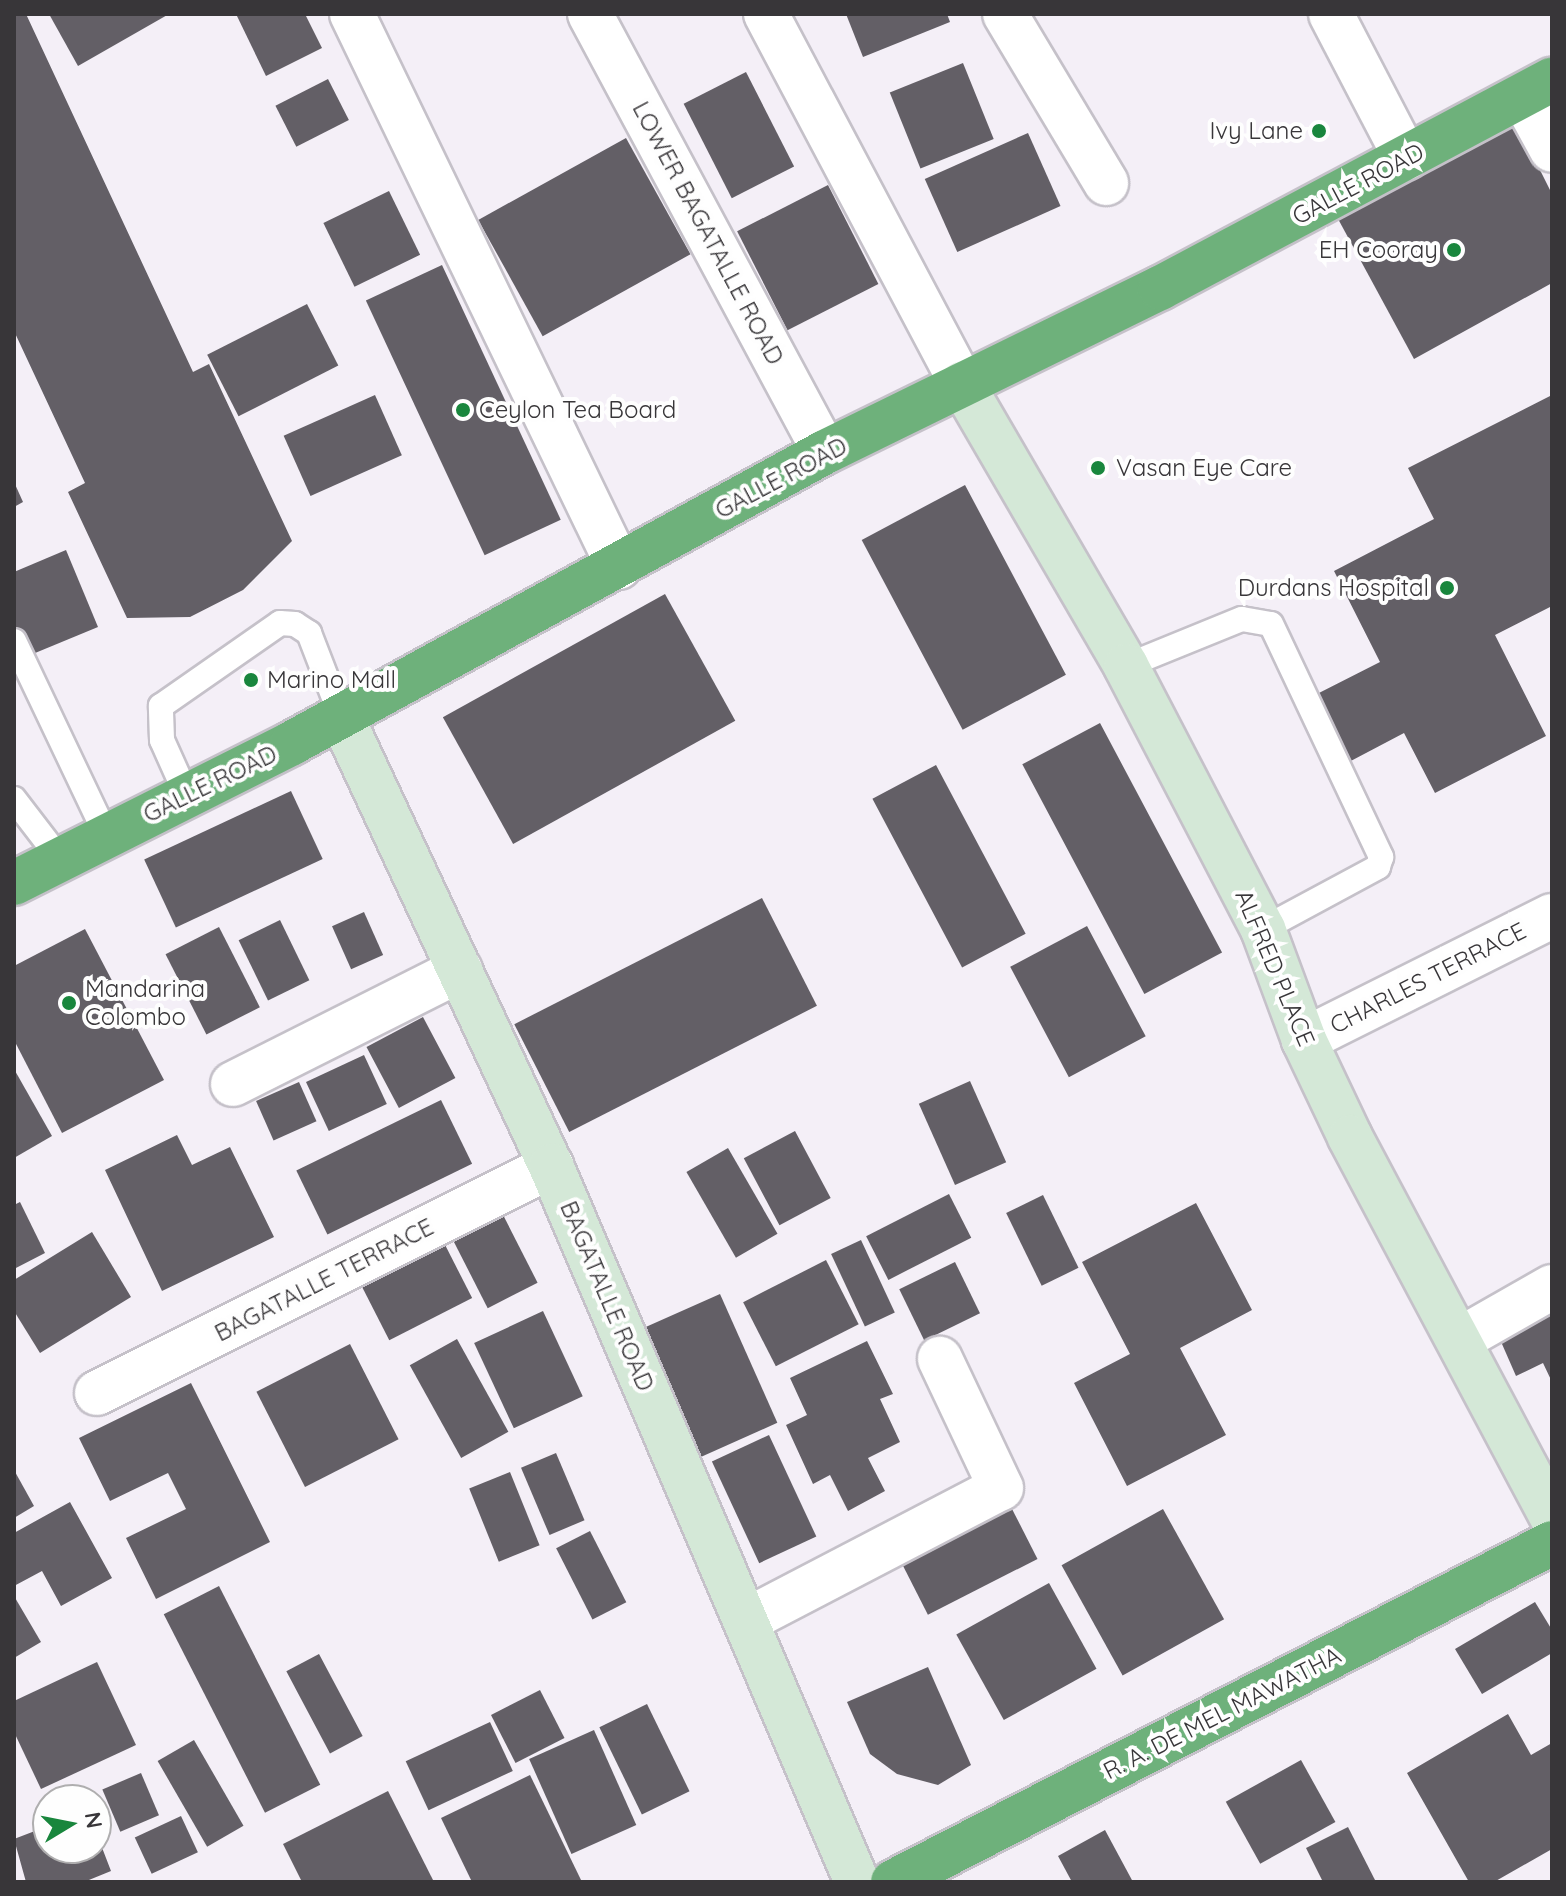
<!DOCTYPE html>
<html>
<head>
<meta charset="utf-8">
<style>
  body { margin:0 }
  #map { position:relative; width:1566px; height:1896px; overflow:hidden; background:#f4eff7; font-family:Quicksand,sans-serif }
  div>[style] { position:absolute }
  .building>* { inset:0; background:#635f66; transform-origin:0 0 }
  .roads { filter:drop-shadow(2px 0 #c5c1c9) drop-shadow(-2px 0 #c5c1c9) drop-shadow(0 2px #c5c1c9) drop-shadow(0 -2px #c5c1c9) }
  .lane>* { height:24px; margin:-12px; padding:0 12px; transform-origin:12px; border-radius:12px; background:#fff }
  .street>* { height:44px; margin:-22px; padding:0 22px; transform-origin:22px; border-radius:22px; background:#fff }
  .secondary>* { height:44px; margin:-22px; padding:0 22px; transform-origin:22px; border-radius:22px; background:#d4e8d7 }
  .highway>* { height:44px; margin:-22px; padding:0 22px; transform-origin:22px; border-radius:22px; background:#6eb17b }
  .dots>* { width:22px; height:22px; translate:-50% -50%; box-sizing:border-box; border:4px solid #fefefe; border-radius:50% }
  span { translate:-50% -50%; white-space:nowrap; text-align:center; line-height:1.15; -webkit-text-stroke:8px #fefefe; paint-order:stroke }
  .poi-label { font-size:24px; color:#383639 }
  .right { translate:-100% -50%; text-align:right }
  .left { translate:0 -50%; text-align:left }
  .street-label { font-size:24px; color:#383639 }
  .frame { position:absolute; inset:0; border:16px solid #383639; pointer-events:none }
  .north { position:absolute; left:32px; top:1784px; width:80px; height:80px; box-sizing:border-box; background:#fefefe; border:2px solid #afaeaf; border-radius:50%; rotate:80deg; font-size:22px; font-weight:700; line-height:32px; text-align:center; color:#383639 }
  .north::after { content:''; display:block; margin:auto; width:28px; height:36px; background:#19863d; clip-path:polygon(50% 0,100% 100%,50% 72%,0 100%) }
</style>
</head>
<body>
<div id="map">
  <div class="building">
    <i style="clip-path:polygon(14px 14px,26px 14px,193px 372px,209px 364px,292px 541px,243px 590px,190px 617px,127px 618px,68px 492px,85px 483px,14px 331px)"></i>
    <i style="clip-path:polygon(49px 14px,169px 14px,78px 66px)"></i>
    <i style="clip-path:polygon(236px 14px,305px 14px,322px 48px,266px 76px)"></i>
    <i style="clip-path:polygon(846px 14px,947px 14px,950px 22px,863px 57px)"></i>
    <i style="left:963px;top:63px;width:82px;height:79px;rotate:68deg"></i>
    <i style="left:746px;top:72px;width:106px;height:70px;rotate:63deg"></i>
    <i style="left:328px;top:79px;width:46px;height:59px;rotate:63deg"></i>
    <i style="clip-path:polygon(1517px 124px,1552px 194px,1552px 283px,1414px 359px,1337px 217px)"></i>
    <i style="left:1028px;top:133px;width:80px;height:113px;rotate:66deg"></i>
    <i style="left:626px;top:138px;width:133px;height:169px;rotate:61deg"></i>
    <i style="left:828px;top:185px;width:111px;height:102px;rotate:63deg"></i>
    <i style="left:389px;top:191px;width:71px;height:73px;rotate:64deg"></i>
    <i style="left:442px;top:265px;width:281px;height:84px;rotate:65deg"></i>
    <i style="left:307px;top:304px;width:69px;height:112px;rotate:63deg"></i>
    <i style="left:375px;top:395px;width:66px;height:100px;rotate:66deg"></i>
    <i style="clip-path:polygon(1552px 395px,1552px 606px,1495px 635px,1546px 736px,1435px 793px,1404px 733px,1347px 763px,1313px 696px,1380px 662px,1334px 571px,1434px 519px,1408px 468px)"></i>
    <i style="clip-path:polygon(14px 482px,23px 502px,14px 507px)"></i>
    <i style="left:965px;top:485px;width:215px;height:117px;rotate:62deg"></i>
    <i style="clip-path:polygon(66px 550px,98px 627px,23px 658px,14px 637px,14px 572px)"></i>
    <i style="left:665px;top:594px;width:145px;height:254px;rotate:61deg"></i>
    <i style="left:1100px;top:723px;width:260px;height:88px;rotate:62deg"></i>
    <i style="left:936px;top:765px;width:191px;height:72px;rotate:62deg"></i>
    <i style="left:291px;top:791px;width:75px;height:162px;rotate:65deg"></i>
    <i style="left:762px;top:898px;width:121px;height:278px;rotate:63deg"></i>
    <i style="left:364px;top:912px;width:47px;height:35px;rotate:66deg"></i>
    <i style="left:280px;top:920px;width:67px;height:46px;rotate:64deg"></i>
    <i style="left:1087px;top:926px;width:125px;height:87px;rotate:62deg"></i>
    <i style="left:219px;top:927px;width:90px;height:60px;rotate:63deg"></i>
    <i style="clip-path:polygon(85px 929px,164px 1080px,62px 1133px,14px 1040px,14px 966px)"></i>
    <i style="left:423px;top:1017px;width:69px;height:64px;rotate:62deg"></i>
    <i style="left:364px;top:1055px;width:54px;height:64px;rotate:65deg"></i>
    <i style="clip-path:polygon(14px 1069px,52px 1136px,14px 1158px)"></i>
    <i style="left:970px;top:1081px;width:89px;height:56px;rotate:66deg"></i>
    <i style="left:299px;top:1082px;width:43px;height:47px;rotate:66deg"></i>
    <i style="left:441px;top:1100px;width:71px;height:161px;rotate:64deg"></i>
    <i style="left:795px;top:1131px;width:76px;height:58px;rotate:62deg"></i>
    <i style="clip-path:polygon(177px 1135px,192px 1165px,230px 1147px,274px 1237px,162px 1291px,105px 1170px)"></i>
    <i style="left:728px;top:1148px;width:99px;height:48px;rotate:60deg"></i>
    <i style="left:949px;top:1194px;width:49px;height:93px;rotate:63deg"></i>
    <i style="left:1043px;top:1195px;width:81px;height:41px;rotate:64deg"></i>
    <i style="clip-path:polygon(20px 1202px,45px 1253px,14px 1269px,14px 1205px)"></i>
    <i style="clip-path:polygon(1196px 1203px,1252px 1310px,1180px 1348px,1226px 1435px,1127px 1486px,1074px 1383px,1130px 1354px,1082px 1262px)"></i>
    <i style="left:499px;top:1207px;width:85px;height:56px;rotate:63deg"></i>
    <i style="clip-path:polygon(92px 1232px,131px 1297px,40px 1353px,14px 1311px,14px 1280px)"></i>
    <i style="left:439px;top:1233px;width:73px;height:93px;rotate:63deg"></i>
    <i style="left:861px;top:1240px;width:80px;height:33px;rotate:65deg"></i>
    <i style="left:826px;top:1260px;width:72px;height:93px;rotate:63deg"></i>
    <i style="left:955px;top:1262px;width:57px;height:62px;rotate:64deg"></i>
    <i style="left:720px;top:1294px;width:141px;height:85px;rotate:66deg"></i>
    <i style="clip-path:polygon(1552px 1302px,1552px 1382px,1543px 1363px,1516px 1376px,1495px 1328px)"></i>
    <i style="left:543px;top:1311px;width:94px;height:76px;rotate:65deg"></i>
    <i style="left:457px;top:1339px;width:106px;height:54px;rotate:61deg"></i>
    <i style="clip-path:polygon(867px 1341px,893px 1394px,880px 1399px,900px 1442px,868px 1458px,885px 1491px,848px 1511px,830px 1475px,813px 1484px,786px 1425px,807px 1415px,790px 1378px)"></i>
    <i style="left:350px;top:1344px;width:107px;height:105px;rotate:63deg"></i>
    <i style="clip-path:polygon(191px 1383px,270px 1542px,156px 1599px,126px 1538px,186px 1509px,168px 1473px,110px 1501px,79px 1438px)"></i>
    <i style="left:769px;top:1435px;width:112px;height:63px;rotate:65deg"></i>
    <i style="left:556px;top:1453px;width:73px;height:38px;rotate:67deg"></i>
    <i style="clip-path:polygon(14px 1470px,34px 1506px,14px 1518px)"></i>
    <i style="left:510px;top:1472px;width:79px;height:44px;rotate:68deg"></i>
    <i style="left:1008px;top:1501px;width:65px;height:123px;rotate:63deg"></i>
    <i style="clip-path:polygon(70px 1502px,112px 1578px,61px 1606px,42px 1571px,14px 1586px,14px 1533px)"></i>
    <i style="left:1163px;top:1509px;width:126px;height:116px;rotate:61deg"></i>
    <i style="left:590px;top:1531px;width:80px;height:38px;rotate:63deg"></i>
    <i style="left:1049px;top:1583px;width:98px;height:106px;rotate:61deg"></i>
    <i style="left:219px;top:1586px;width:223px;height:62px;rotate:63deg"></i>
    <i style="clip-path:polygon(14px 1596px,41px 1642px,14px 1658px)"></i>
    <i style="clip-path:polygon(1535px 1602px,1552px 1630px,1552px 1653px,1482px 1694px,1455px 1649px)"></i>
    <i style="left:319px;top:1654px;width:93px;height:37px;rotate:62deg"></i>
    <i style="clip-path:polygon(97px 1662px,136px 1745px,41px 1789px,14px 1732px,14px 1701px)"></i>
    <i style="clip-path:polygon(928px 1667px,971px 1765px,938px 1785px,897px 1774px,870px 1754px,847px 1702px)"></i>
    <i style="left:540px;top:1690px;width:54px;height:55px;rotate:63deg"></i>
    <i style="left:647px;top:1704px;width:97px;height:53px;rotate:64deg"></i>
    <i style="clip-path:polygon(1508px 1714px,1531px 1755px,1552px 1743px,1552px 1849px,1494px 1882px,1469px 1882px,1407px 1773px)"></i>
    <i style="left:490px;top:1722px;width:54px;height:93px;rotate:65deg"></i>
    <i style="left:594px;top:1730px;width:104px;height:71px;rotate:66deg"></i>
    <i style="left:194px;top:1740px;width:99px;height:42px;rotate:60deg"></i>
    <i style="left:1301px;top:1760px;width:71px;height:86px;rotate:61deg"></i>
    <i style="left:141px;top:1773px;width:46px;height:42px;rotate:67deg"></i>
    <i style="clip-path:polygon(530px 1775px,582px 1882px,472px 1882px,441px 1818px)"></i>
    <i style="clip-path:polygon(388px 1791px,434px 1882px,302px 1882px,283px 1844px)"></i>
    <i style="left:181px;top:1816px;width:40px;height:51px;rotate:65deg"></i>
    <i style="clip-path:polygon(48px 1826px,48px 1848px,96px 1848px,96px 1832px,111px 1871px,84px 1882px,26px 1882px,14px 1839px)"></i>
    <i style="clip-path:polygon(1348px 1827px,1376px 1882px,1323px 1882px,1306px 1848px)"></i>
    <i style="clip-path:polygon(1105px 1830px,1133px 1882px,1072px 1882px,1058px 1856px)"></i>
  </div>
  <div class="roads">
    <div class="lane">
      <i style="left:14px;top:641px;width:215px;rotate:64.6deg"></i>
      <i style="left:1126px;top:666px;width:125px;rotate:-22.1deg"></i>
      <i style="left:1242px;top:619px;width:29px;rotate:10deg"></i>
      <i style="left:1271px;top:624px;width:258px;rotate:64.7deg"></i>
      <i style="left:1381px;top:857px;width:10px;rotate:107deg"></i>
      <i style="left:1378px;top:867px;width:131px;rotate:151.7deg"></i>
      <i style="left:187px;top:796px;width:61px;rotate:-114.1deg"></i>
      <i style="left:162px;top:740px;width:34px;rotate:-92deg"></i>
      <i style="left:161px;top:706px;width:145px;rotate:-34.9deg"></i>
      <i style="left:280px;top:623px;width:15px;rotate:4deg"></i>
      <i style="left:295px;top:624px;width:17px;rotate:33deg"></i>
      <i style="left:309px;top:633px;width:89px;rotate:68.9deg"></i>
      <i style="left:14px;top:799px;width:76px;rotate:52.5deg"></i>
    </div>
    <div class="street">
      <i style="left:352px;top:14px;width:614px;rotate:64.23deg"></i>
      <i style="left:590px;top:14px;width:497px;rotate:61.8deg"></i>
      <i style="left:766px;top:14px;width:419px;rotate:62.1deg"></i>
      <i style="left:1005px;top:14px;width:197px;rotate:59.1deg"></i>
      <i style="left:1331px;top:14px;width:162px;rotate:62.5deg"></i>
      <i style="left:1523px;top:97px;width:60px;rotate:61.3deg"></i>
      <i style="left:1304px;top:1040px;width:277px;rotate:-26.6deg"></i>
      <i style="left:233px;top:1084px;width:254px;rotate:-26.7deg"></i>
      <i style="left:1459px;top:1340px;width:107px;rotate:-29.7deg"></i>
      <i style="left:97px;top:1393px;width:508px;rotate:-26.57deg"></i>
      <i style="left:747px;top:1620px;width:286px;rotate:-27.5deg"></i>
      <i style="left:1001px;top:1488px;width:143px;rotate:-115.3deg"></i>
    </div>
    <div class="secondary">
      <i style="left:962px;top:384px;width:326px;rotate:59.8deg"></i>
      <i style="left:1126px;top:666px;width:297px;rotate:62.5deg"></i>
      <i style="left:1263px;top:929px;width:118px;rotate:69.7deg"></i>
      <i style="left:1304px;top:1040px;width:107px;rotate:64.6deg"></i>
      <i style="left:1350px;top:1137px;width:430px;rotate:62deg"></i>
      <i style="left:341px;top:716px;width:497px;rotate:65deg"></i>
      <i style="left:551px;top:1166px;width:779px;rotate:66.86deg"></i>
    </div>
    <div class="highway">
      <i style="left:14px;top:883px;width:311px;rotate:-26.7deg"></i>
      <i style="left:292px;top:743px;width:607px;rotate:-28.63deg"></i>
      <i style="left:825px;top:452px;width:373px;rotate:-26.1deg"></i>
      <i style="left:1160px;top:288px;width:444px;rotate:-28deg"></i>
      <i style="left:893px;top:1882px;width:741px;rotate:-27.22deg"></i>
    </div>
  </div>
  <div class="dots">
    <i style="left:1319px;top:131px;background:#19863d"></i>
    <i style="left:1454px;top:250px;background:#19863d"></i>
    <i style="left:463px;top:410px;background:#19863d"></i>
    <i style="left:1098px;top:468px;background:#19863d"></i>
    <i style="left:1447px;top:588px;background:#19863d"></i>
    <i style="left:251px;top:680px;background:#19863d"></i>
    <i style="left:69px;top:1003px;background:#19863d"></i>
  </div>
  <div class="poi-label">
    <span class="right" style="left:1303px;top:131px">Ivy Lane</span>
    <span class="right" style="left:1438px;top:250px">EH Cooray</span>
    <span class="left" style="left:479px;top:410px">Ceylon Tea Board</span>
    <span class="left" style="left:1116px;top:468px">Vasan Eye Care</span>
    <span class="right" style="left:1429px;top:588px">Durdans Hospital</span>
    <span class="left" style="left:267px;top:680px">Marino Mall</span>
    <span class="left" style="left:85px;top:1003px">Mandarina<br>Colombo</span>
  </div>
  <div class="street-label">
    <span style="left:1358px;top:184px;rotate:-28deg">GALLE ROAD</span>
    <span style="left:708px;top:233px;rotate:62deg">LOWER BAGATALLE ROAD</span>
    <span style="left:781px;top:478px;rotate:-28deg">GALLE ROAD</span>
    <span style="left:210px;top:784px;rotate:-26deg">GALLE ROAD</span>
    <span style="left:1275px;top:968px;rotate:67deg">ALFRED PLACE</span>
    <span style="left:1428px;top:978px;rotate:-27deg">CHARLES TERRACE</span>
    <span style="left:324px;top:1280px;rotate:-27deg">BAGATALLE TERRACE</span>
    <span style="left:607px;top:1296px;rotate:67deg">BAGATALLE ROAD</span>
    <span style="left:1222px;top:1713px;rotate:-27deg">R. A. DE MEL MAWATHA</span>
  </div>
  <div class="frame"></div>
  <div class="north">N</div>
</div>
</body>
</html>
